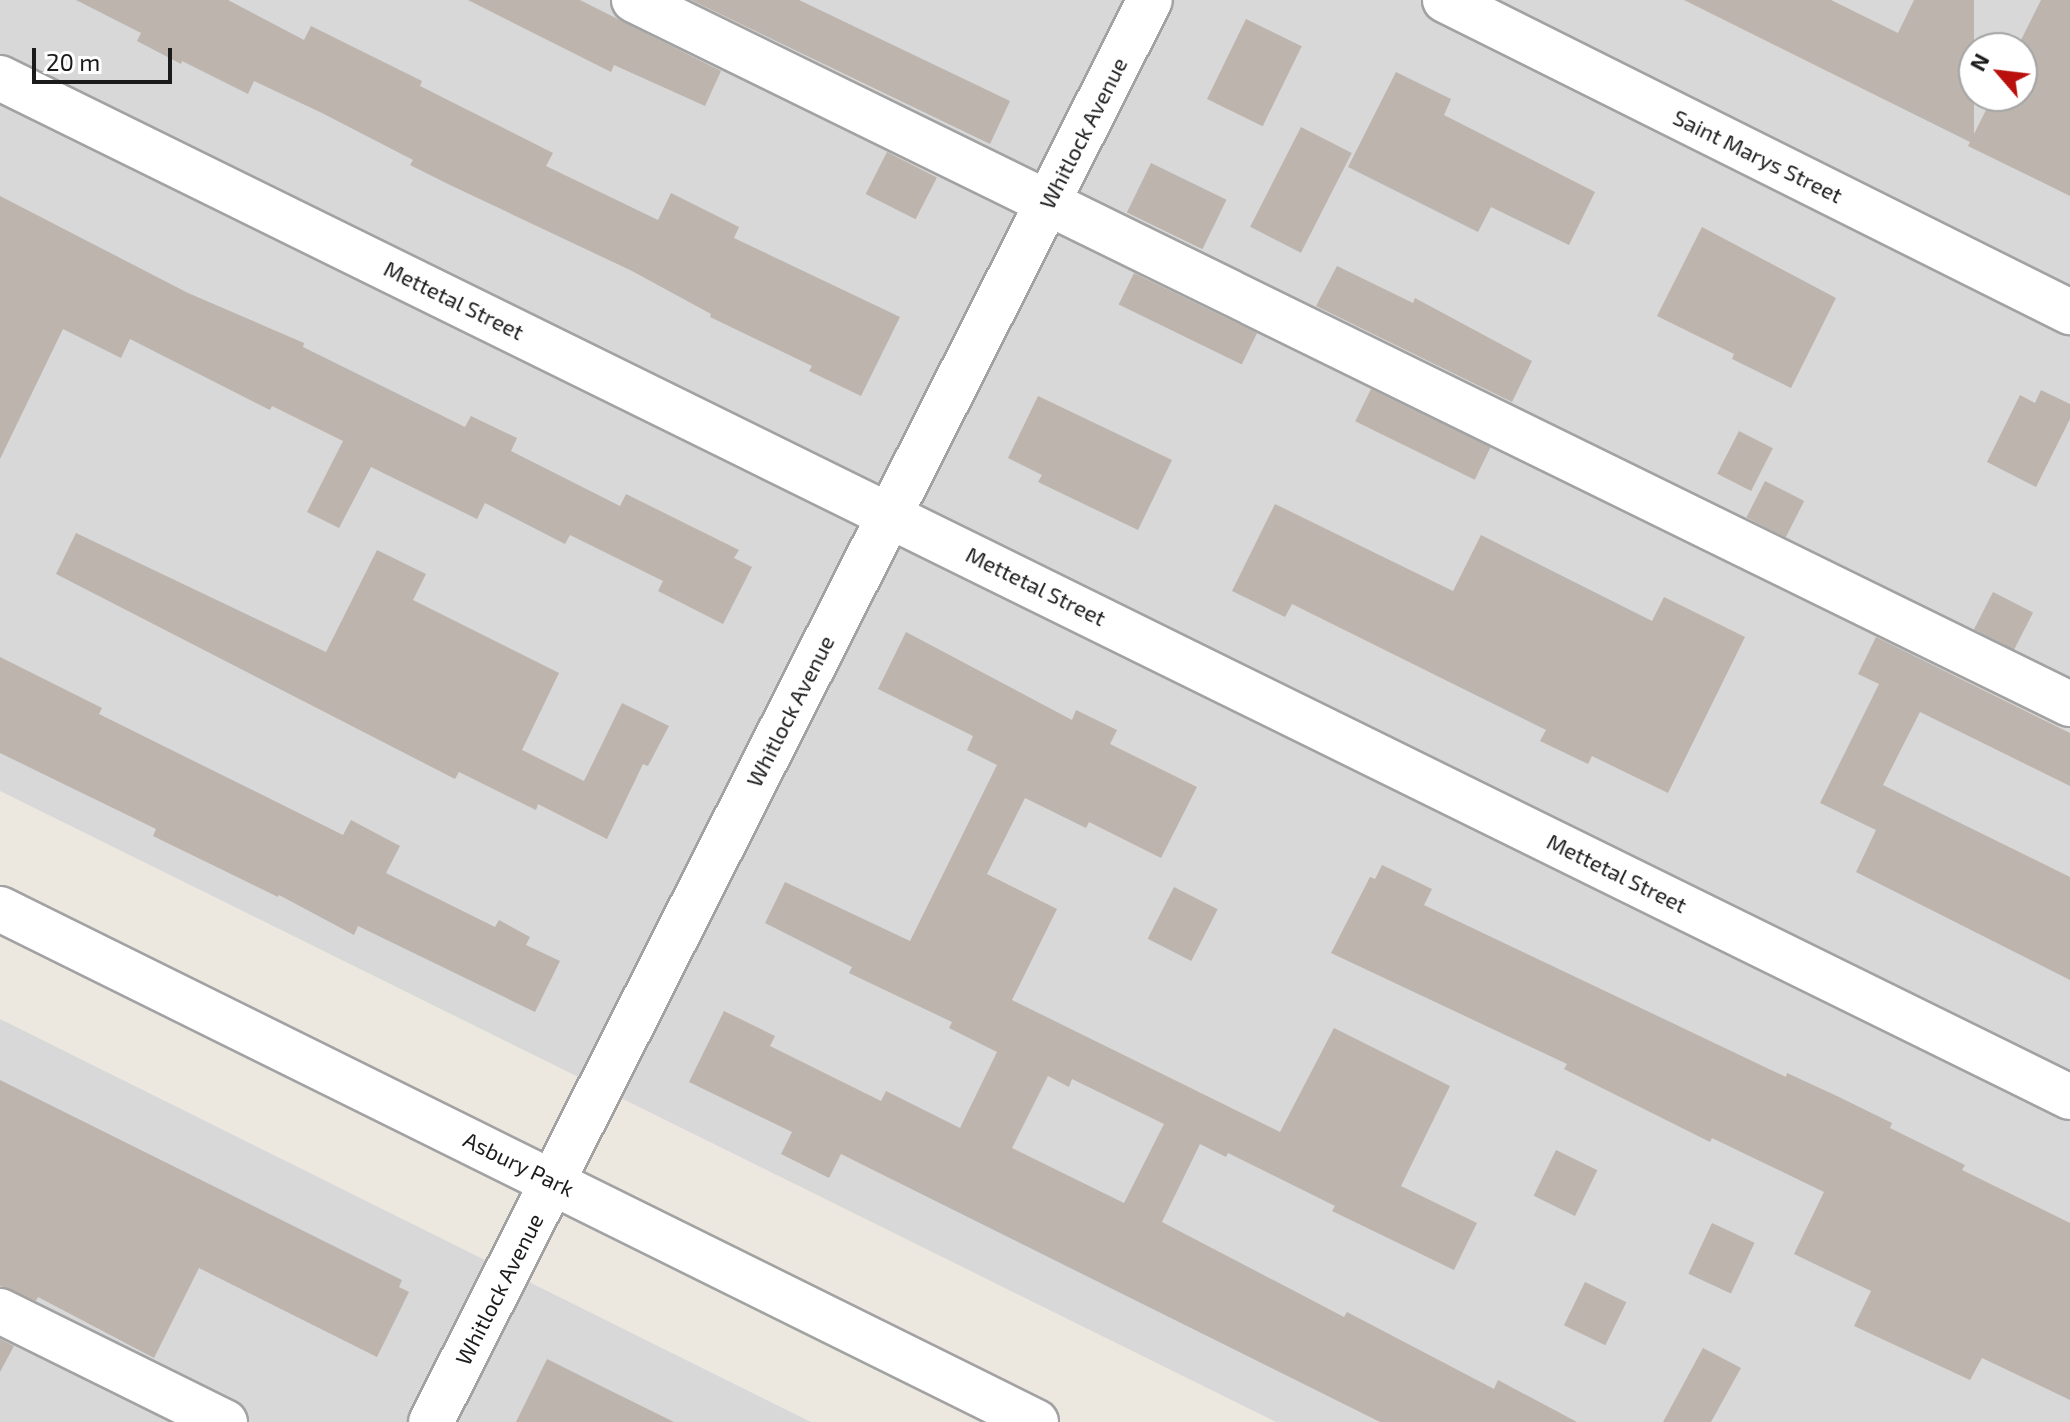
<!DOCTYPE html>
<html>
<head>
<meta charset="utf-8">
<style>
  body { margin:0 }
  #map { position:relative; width:2070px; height:1422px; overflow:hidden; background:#ece8e0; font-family:"Exo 2",sans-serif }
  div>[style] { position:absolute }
  .residential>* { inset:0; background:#d9d8d8 }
  .building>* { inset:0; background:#bcb4ad; transform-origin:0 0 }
  .roads { filter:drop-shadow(2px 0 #a2a2a2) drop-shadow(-2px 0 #a2a2a2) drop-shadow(0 2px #a2a2a2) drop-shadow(0 -2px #a2a2a2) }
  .minor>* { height:44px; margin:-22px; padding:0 22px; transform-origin:22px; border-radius:22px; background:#fff }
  span { translate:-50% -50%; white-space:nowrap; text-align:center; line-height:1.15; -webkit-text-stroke:7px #fff; paint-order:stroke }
  .street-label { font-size:22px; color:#1b1b1b }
  .north { position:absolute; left:1958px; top:32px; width:80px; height:80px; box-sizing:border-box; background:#fff; border:2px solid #a4a4a4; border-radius:50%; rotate:298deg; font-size:22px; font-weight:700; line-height:32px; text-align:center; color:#1b1b1b }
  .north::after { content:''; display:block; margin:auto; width:28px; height:36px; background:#b9100d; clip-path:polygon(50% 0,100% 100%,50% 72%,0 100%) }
  .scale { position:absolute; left:32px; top:48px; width:140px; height:36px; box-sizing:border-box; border:4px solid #1b1b1b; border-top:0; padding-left:10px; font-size:24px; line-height:28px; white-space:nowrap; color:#1b1b1b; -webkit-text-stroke:6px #fff; paint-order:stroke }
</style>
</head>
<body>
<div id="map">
  <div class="residential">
    <i style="clip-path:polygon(evenodd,0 0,2070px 0,2070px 1422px,1276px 1422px,0 791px,0 0,1974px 48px,2022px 48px,2022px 96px,1974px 96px,1974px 48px)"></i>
    <i style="clip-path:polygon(0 1019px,811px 1422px,0 1422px)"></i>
  </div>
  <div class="building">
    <i style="clip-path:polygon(76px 0,228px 0,304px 40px,311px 26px,422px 81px,420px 86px,553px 153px,546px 166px,658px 220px,671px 193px,739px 227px,734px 238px,900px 317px,861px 396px,809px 371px,812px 366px,710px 317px,711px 314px,632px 271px,450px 185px,410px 165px,413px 160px,322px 113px,254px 81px,248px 94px,182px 61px,181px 64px,137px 41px,141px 33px)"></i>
    <i style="clip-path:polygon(468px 0,580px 0,721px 71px,705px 106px,614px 65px,611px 72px)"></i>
    <i style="clip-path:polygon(691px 0,799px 0,1010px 101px,990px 144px)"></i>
    <i style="clip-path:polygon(1684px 0,1831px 0,1898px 33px,1914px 0,1974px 0,1974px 134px,1993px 96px,2022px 96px,2022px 48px,2017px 48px,2041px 0,2070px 0,2070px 196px,1968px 146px,1970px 142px)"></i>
    <i style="left:1246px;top:19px;width:62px;height:89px;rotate:26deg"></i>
    <i style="clip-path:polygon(1396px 72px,1451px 99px,1444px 115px,1595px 192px,1569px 245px,1491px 207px,1478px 232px,1348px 167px)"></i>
    <i style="left:1301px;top:127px;width:57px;height:112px;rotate:27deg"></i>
    <i style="left:887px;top:152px;width:56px;height:47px;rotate:27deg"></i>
    <i style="left:1151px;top:163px;width:84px;height:55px;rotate:26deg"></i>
    <i style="clip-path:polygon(0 196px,188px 293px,304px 343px,303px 347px,465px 427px,471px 416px,517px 438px,511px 451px,620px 506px,626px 494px,739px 550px,734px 558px,752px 567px,723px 624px,658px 591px,663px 581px,570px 535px,565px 544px,485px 503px,477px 519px,371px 467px,339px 528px,307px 512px,343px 441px,272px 406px,270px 410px,130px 339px,121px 358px,63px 329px,0 459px)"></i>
    <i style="clip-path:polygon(1702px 227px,1836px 298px,1791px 388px,1732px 359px,1734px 354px,1657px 316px)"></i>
    <i style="clip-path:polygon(1337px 266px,1413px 303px,1415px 298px,1532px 361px,1512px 402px,1316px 306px)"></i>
    <i style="left:1134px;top:273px;width:137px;height:35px;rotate:26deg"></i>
    <i style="left:1371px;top:389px;width:133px;height:36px;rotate:26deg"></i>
    <i style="clip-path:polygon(2041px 390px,2070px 404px,2070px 419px,2036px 487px,1987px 462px,2020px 395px,2035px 403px)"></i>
    <i style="clip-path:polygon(1038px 396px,1172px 460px,1138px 530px,1038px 482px,1042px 475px,1008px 458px)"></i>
    <i style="left:1739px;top:431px;width:38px;height:48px;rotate:27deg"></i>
    <i style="left:1765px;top:481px;width:44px;height:41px;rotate:27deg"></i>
    <i style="clip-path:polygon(1275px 504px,1453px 591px,1481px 535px,1652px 621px,1664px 597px,1745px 637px,1668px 793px,1592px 756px,1588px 764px,1540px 741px,1546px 730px,1292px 604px,1285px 617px,1232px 591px)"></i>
    <i style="clip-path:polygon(76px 533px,326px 652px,377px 550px,426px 574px,413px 600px,559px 673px,522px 750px,584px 781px,622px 703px,669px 726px,648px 766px,643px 764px,607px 839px,538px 804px,536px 810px,459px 772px,455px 779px,56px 574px)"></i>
    <i style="left:1993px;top:592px;width:45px;height:42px;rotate:27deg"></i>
    <i style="clip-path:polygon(evenodd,906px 632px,1072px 720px,1076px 710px,1117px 730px,1110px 744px,1197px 787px,1161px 858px,1089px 822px,1086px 828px,1025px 798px,987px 874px,1057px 909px,1012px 1000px,1280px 1132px,1334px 1028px,1450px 1086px,1401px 1186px,1477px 1223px,1454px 1270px,1332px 1211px,1335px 1206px,1228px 1153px,1226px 1157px,1200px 1144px,1162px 1222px,1344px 1317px,1347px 1312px,1494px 1389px,1498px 1380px,1577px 1422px,1380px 1422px,841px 1154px,829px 1178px,781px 1154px,792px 1132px,689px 1082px,724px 1011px,775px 1036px,770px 1046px,881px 1101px,886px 1091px,960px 1128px,997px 1052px,949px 1028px,952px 1022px,849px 973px,852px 967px,765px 923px,785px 882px,910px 941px,997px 765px,967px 750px,973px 736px,878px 689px,906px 632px,1048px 1076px,1069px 1087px,1072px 1079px,1164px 1124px,1124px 1203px,1012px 1148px,1048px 1076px)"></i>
    <i style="clip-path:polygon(1876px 637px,2070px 733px,2070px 786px,1920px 712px,1883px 785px,2070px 877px,2070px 980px,1856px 872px,1876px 830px,1820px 803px,1879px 684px,1858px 674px)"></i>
    <i style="clip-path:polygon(0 657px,102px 708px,99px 714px,343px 835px,351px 820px,400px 846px,386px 873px,495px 927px,499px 920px,530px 937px,526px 945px,560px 961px,535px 1012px,358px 926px,354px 935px,279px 895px,278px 897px,153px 836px,156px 829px,0 753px)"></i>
    <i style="clip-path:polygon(1382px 865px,1432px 889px,1424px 905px,1786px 1077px,1787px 1073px,1839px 1097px,1892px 1123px,1890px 1128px,1965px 1165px,1962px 1170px,2070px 1223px,2070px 1400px,1982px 1358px,1970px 1380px,1854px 1326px,1871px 1291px,1794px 1254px,1824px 1192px,1712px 1138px,1710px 1142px,1564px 1069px,1567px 1064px,1331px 953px,1370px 877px,1375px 879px)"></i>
    <i style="left:1174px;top:887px;width:49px;height:58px;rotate:27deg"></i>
    <i style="clip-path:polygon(0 1080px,402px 1280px,399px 1287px,409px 1292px,377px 1357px,199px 1268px,154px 1358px,38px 1297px,36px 1301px,0 1286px)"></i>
    <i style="left:1556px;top:1150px;width:46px;height:51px;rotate:26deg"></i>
    <i style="left:1712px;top:1223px;width:47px;height:56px;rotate:25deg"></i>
    <i style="left:1585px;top:1282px;width:46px;height:48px;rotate:26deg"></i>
    <i style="clip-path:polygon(0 1339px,14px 1346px,0 1372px)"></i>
    <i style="clip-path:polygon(1703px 1348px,1741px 1368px,1711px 1422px,1663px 1422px)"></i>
    <i style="clip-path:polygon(547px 1359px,595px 1383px,674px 1422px,516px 1422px)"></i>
  </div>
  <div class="roads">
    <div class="minor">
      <i style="left:634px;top:0;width:1599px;rotate:26.12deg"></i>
      <i style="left:1445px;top:0;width:699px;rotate:26.53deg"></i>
      <i style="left:0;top:78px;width:2307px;rotate:26.21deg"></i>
      <i style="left:0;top:909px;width:1156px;rotate:26.34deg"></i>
      <i style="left:0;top:1311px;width:251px;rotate:26.3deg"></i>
      <i style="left:431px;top:1422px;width:1593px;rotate:-63.18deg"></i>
    </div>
  </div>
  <div class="street-label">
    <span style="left:1083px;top:133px;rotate:-63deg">Whitlock Avenue</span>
    <span style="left:1758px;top:156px;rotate:26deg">Saint Marys Street</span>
    <span style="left:454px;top:300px;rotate:26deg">Mettetal Street</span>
    <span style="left:1036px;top:586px;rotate:26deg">Mettetal Street</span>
    <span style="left:790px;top:711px;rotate:-63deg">Whitlock Avenue</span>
    <span style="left:1617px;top:873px;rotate:26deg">Mettetal Street</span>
    <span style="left:519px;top:1164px;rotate:26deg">Asbury Park</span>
    <span style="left:499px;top:1289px;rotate:-63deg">Whitlock Avenue</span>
  </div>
  <div class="north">N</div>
  <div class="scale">20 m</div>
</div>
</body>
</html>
